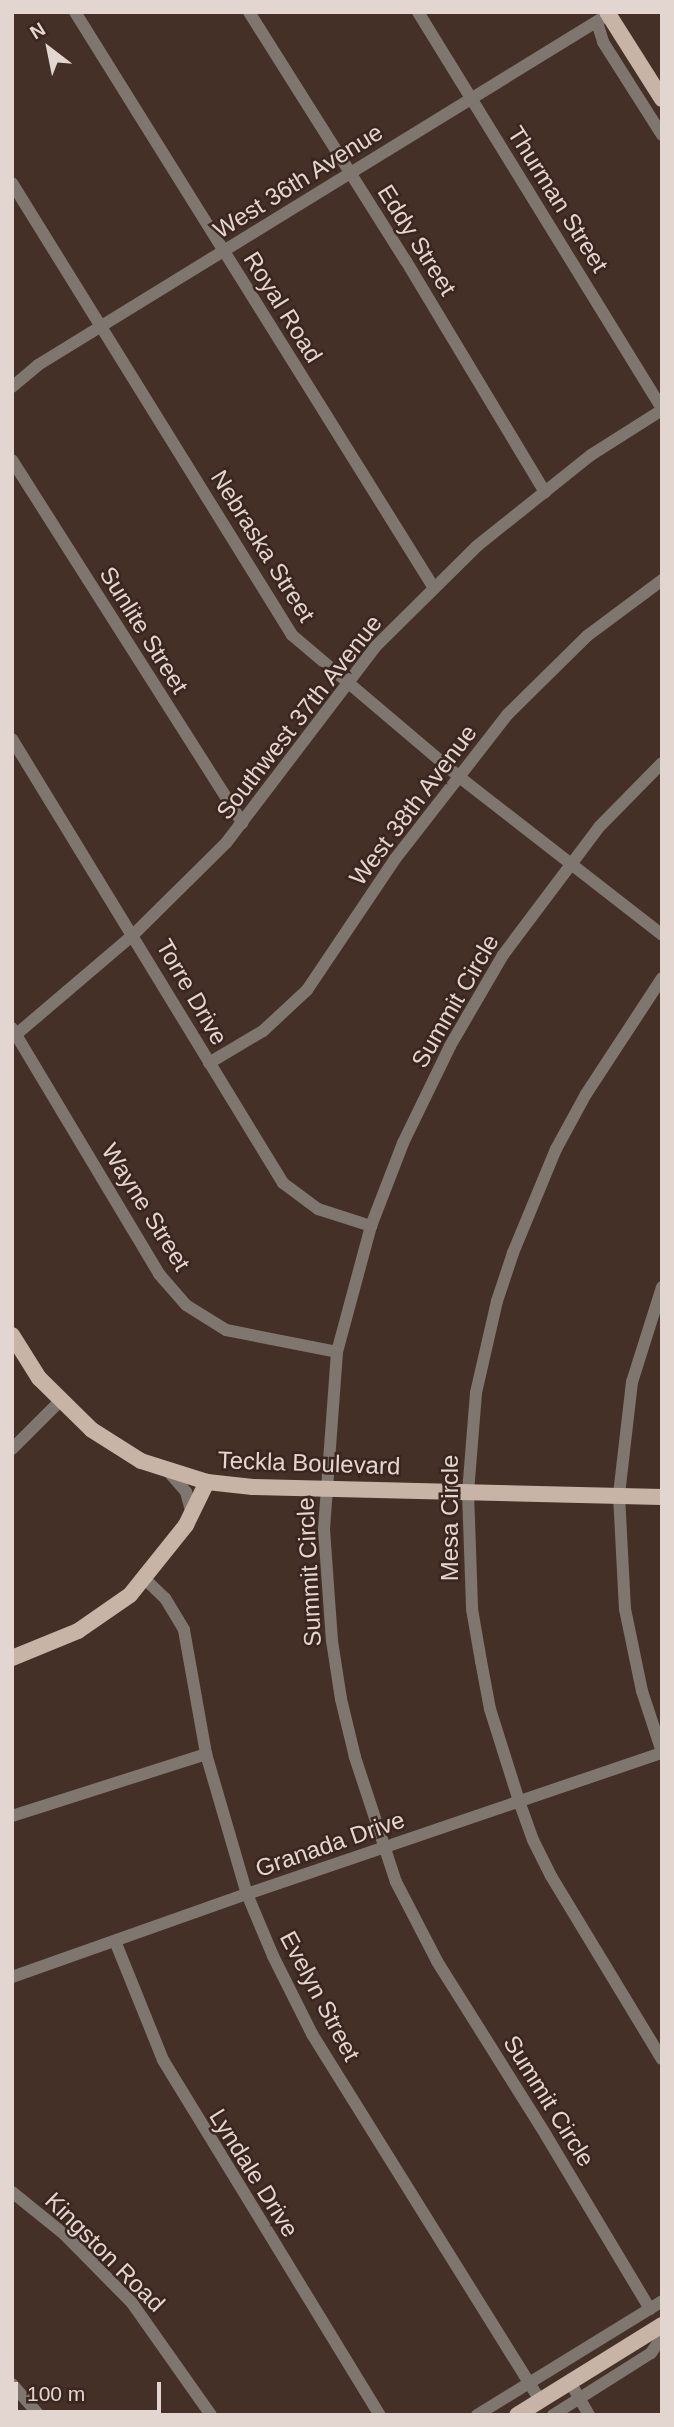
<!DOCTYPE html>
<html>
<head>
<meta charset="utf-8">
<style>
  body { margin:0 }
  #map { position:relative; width:674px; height:2427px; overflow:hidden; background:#453028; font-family:Arial,sans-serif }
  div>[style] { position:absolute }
  .minor>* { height:12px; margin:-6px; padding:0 6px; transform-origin:6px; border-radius:6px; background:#7f766f }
  .major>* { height:16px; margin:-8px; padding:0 8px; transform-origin:8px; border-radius:8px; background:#c7b4a6 }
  span { translate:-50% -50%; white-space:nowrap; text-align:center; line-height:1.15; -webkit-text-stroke:5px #3b261f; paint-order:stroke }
  .street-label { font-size:24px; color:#e3d5d0 }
  .frame { position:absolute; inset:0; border:14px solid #e3d5d0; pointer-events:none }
  .north { position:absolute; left:14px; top:14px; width:70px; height:70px; -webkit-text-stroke:5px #3b261f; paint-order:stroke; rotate:328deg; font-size:19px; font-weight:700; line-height:28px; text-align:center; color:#e3d5d0 }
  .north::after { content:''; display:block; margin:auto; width:24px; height:32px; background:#e3d5d0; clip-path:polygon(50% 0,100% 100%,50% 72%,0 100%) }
  .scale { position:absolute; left:14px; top:2382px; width:147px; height:32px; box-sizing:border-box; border:4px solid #e3d5d0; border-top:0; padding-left:9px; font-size:21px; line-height:24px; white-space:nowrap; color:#e3d5d0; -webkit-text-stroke:5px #3b261f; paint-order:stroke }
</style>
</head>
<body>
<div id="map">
  <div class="minor">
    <i style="left:75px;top:12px;width:679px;rotate:58.07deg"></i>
    <i style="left:249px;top:12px;width:294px;rotate:57.8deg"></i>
    <i style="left:406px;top:261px;width:270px;rotate:59deg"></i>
    <i style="left:418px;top:12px;width:466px;rotate:58.4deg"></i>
    <i style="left:597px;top:22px;width:21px;rotate:73deg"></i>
    <i style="left:603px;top:42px;width:110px;rotate:57.6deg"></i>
    <i style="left:12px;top:183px;width:532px;rotate:58.22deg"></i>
    <i style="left:292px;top:635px;width:218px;rotate:40.3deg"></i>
    <i style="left:458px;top:776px;width:259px;rotate:37.9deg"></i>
    <i style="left:12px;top:387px;width:34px;rotate:-40deg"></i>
    <i style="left:38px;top:365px;width:670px;rotate:-31.58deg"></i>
    <i style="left:12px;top:460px;width:430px;rotate:57.6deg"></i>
    <i style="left:12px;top:739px;width:520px;rotate:58.6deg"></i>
    <i style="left:283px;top:1183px;width:44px;rotate:36.6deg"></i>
    <i style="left:318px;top:1209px;width:56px;rotate:17.8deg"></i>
    <i style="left:662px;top:978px;width:139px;rotate:123.2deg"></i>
    <i style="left:586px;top:1094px;width:63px;rotate:118.6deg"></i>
    <i style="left:556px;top:1149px;width:113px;rotate:112.5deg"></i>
    <i style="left:513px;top:1253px;width:51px;rotate:108.4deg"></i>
    <i style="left:497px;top:1301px;width:94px;rotate:102.9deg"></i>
    <i style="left:476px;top:1393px;width:99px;rotate:94.6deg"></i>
    <i style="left:468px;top:1492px;width:117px;rotate:88deg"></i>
    <i style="left:472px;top:1609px;width:53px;rotate:80.2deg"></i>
    <i style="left:481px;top:1661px;width:49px;rotate:79.4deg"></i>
    <i style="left:490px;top:1709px;width:96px;rotate:72.5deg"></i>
    <i style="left:519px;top:1801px;width:41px;rotate:70.3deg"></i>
    <i style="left:533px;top:1840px;width:40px;rotate:63.4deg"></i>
    <i style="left:551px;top:1876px;width:214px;rotate:58.8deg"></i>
    <i style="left:12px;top:1028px;width:287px;rotate:59.1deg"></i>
    <i style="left:159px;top:1274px;width:41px;rotate:48.9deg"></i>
    <i style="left:186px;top:1305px;width:47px;rotate:32deg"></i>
    <i style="left:226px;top:1330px;width:113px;rotate:11.2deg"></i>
    <i style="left:12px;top:1038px;width:160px;rotate:-40.4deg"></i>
    <i style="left:134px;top:934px;width:129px;rotate:-44.7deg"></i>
    <i style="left:226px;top:843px;width:248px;rotate:-52.7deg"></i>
    <i style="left:376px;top:646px;width:142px;rotate:-44.7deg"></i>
    <i style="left:477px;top:546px;width:146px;rotate:-38.6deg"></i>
    <i style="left:591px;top:455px;width:84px;rotate:-32.4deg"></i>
    <i style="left:209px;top:1063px;width:63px;rotate:-30.7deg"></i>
    <i style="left:263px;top:1031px;width:60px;rotate:-43deg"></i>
    <i style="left:307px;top:990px;width:158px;rotate:-56.1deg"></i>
    <i style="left:395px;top:859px;width:184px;rotate:-52.1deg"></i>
    <i style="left:508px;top:714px;width:111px;rotate:-44.6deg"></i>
    <i style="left:587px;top:636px;width:94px;rotate:-36.7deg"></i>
    <i style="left:662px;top:1287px;width:100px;rotate:107.5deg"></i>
    <i style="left:632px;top:1382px;width:114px;rotate:96.6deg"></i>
    <i style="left:619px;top:1495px;width:114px;rotate:87deg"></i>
    <i style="left:625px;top:1609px;width:84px;rotate:78.3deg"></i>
    <i style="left:642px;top:1691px;width:64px;rotate:71.8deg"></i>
    <i style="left:12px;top:1449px;width:68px;rotate:-45deg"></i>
    <i style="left:168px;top:1471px;width:28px;rotate:49deg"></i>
    <i style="left:186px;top:1492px;width:24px;rotate:75deg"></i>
    <i style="left:145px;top:1579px;width:28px;rotate:44deg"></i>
    <i style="left:165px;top:1598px;width:37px;rotate:59deg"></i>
    <i style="left:184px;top:1630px;width:126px;rotate:79.9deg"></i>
    <i style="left:206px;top:1754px;width:146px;rotate:73.7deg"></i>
    <i style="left:247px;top:1894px;width:67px;rotate:67.2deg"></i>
    <i style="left:273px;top:1956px;width:87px;rotate:63.4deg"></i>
    <i style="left:312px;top:2034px;width:432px;rotate:58.1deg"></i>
    <i style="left:12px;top:1816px;width:204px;rotate:-17.7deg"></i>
    <i style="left:115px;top:1941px;width:128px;rotate:68deg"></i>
    <i style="left:163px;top:2060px;width:416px;rotate:58.6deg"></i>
    <i style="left:12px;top:1977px;width:249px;rotate:-19.5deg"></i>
    <i style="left:247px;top:1894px;width:438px;rotate:-18.8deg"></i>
    <i style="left:12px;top:2192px;width:67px;rotate:38.9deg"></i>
    <i style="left:64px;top:2234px;width:97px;rotate:45.4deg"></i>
    <i style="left:132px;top:2303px;width:137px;rotate:54.8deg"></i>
    <i style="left:650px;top:2309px;width:203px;rotate:-120.9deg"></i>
    <i style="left:546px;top:2135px;width:205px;rotate:-122.1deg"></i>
    <i style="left:437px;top:1961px;width:89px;rotate:-117.4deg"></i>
    <i style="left:396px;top:1882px;width:132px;rotate:-108.2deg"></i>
    <i style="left:355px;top:1757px;width:60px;rotate:-103.6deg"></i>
    <i style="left:341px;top:1699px;width:59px;rotate:-98.8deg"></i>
    <i style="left:332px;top:1641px;width:112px;rotate:-94.1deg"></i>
    <i style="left:324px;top:1529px;width:177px;rotate:-85.8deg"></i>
    <i style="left:337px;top:1352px;width:131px;rotate:-74.9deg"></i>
    <i style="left:371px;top:1226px;width:89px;rotate:-68.9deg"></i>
    <i style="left:403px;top:1143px;width:108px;rotate:-64.1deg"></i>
    <i style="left:450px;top:1046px;width:105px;rotate:-59.8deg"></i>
    <i style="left:503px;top:955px;width:161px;rotate:-53.1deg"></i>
    <i style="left:600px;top:826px;width:88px;rotate:-45.5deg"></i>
    <i style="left:570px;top:2382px;width:38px;rotate:60deg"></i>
    <i style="left:12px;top:2384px;width:41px;rotate:48.9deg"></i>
    <i style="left:477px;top:2415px;width:217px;rotate:-31.6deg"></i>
    <i style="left:553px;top:2415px;width:116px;rotate:-32.3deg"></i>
    <i style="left:651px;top:2353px;width:19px;rotate:-55deg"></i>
  </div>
  <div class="major">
    <i style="left:607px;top:12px;width:103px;rotate:57.7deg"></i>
    <i style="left:12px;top:1335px;width:51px;rotate:57.9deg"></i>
    <i style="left:39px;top:1378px;width:74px;rotate:44.5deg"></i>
    <i style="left:92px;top:1430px;width:58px;rotate:32.3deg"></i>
    <i style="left:141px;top:1461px;width:69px;rotate:17.7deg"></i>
    <i style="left:207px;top:1482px;width:46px;rotate:6.2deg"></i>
    <i style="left:253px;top:1487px;width:409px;rotate:1.4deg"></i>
    <i style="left:12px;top:1658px;width:71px;rotate:-22.2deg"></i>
    <i style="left:78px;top:1631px;width:63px;rotate:-34.7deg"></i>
    <i style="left:130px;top:1595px;width:90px;rotate:-51.3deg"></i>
    <i style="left:186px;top:1525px;width:48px;rotate:-64deg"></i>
    <i style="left:517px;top:2415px;width:171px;rotate:-31.8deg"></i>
  </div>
  <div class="street-label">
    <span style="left:298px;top:181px;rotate:-32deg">West 36th Avenue</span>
    <span style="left:558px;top:199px;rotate:58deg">Thurman Street</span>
    <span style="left:417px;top:240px;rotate:58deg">Eddy Street</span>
    <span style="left:283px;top:307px;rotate:58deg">Royal Road</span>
    <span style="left:263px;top:546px;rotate:58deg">Nebraska Street</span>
    <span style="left:144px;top:630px;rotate:58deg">Sunlite Street</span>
    <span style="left:299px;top:717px;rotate:-52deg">Southwest 37th Avenue</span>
    <span style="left:413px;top:805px;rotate:-53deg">West 38th Avenue</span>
    <span style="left:192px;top:992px;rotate:60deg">Torre Drive</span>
    <span style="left:455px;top:1001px;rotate:-60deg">Summit Circle</span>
    <span style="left:146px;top:1207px;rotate:58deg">Wayne Street</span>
    <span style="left:309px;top:1463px;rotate:2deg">Teckla Boulevard</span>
    <span style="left:450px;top:1518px;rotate:-90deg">Mesa Circle</span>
    <span style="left:309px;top:1572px;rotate:-93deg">Summit Circle</span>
    <span style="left:330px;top:1844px;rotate:-19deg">Granada Drive</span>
    <span style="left:320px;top:1996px;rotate:62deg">Evelyn Street</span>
    <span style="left:549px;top:2101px;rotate:58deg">Summit Circle</span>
    <span style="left:254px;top:2173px;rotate:58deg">Lyndale Drive</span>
    <span style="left:105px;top:2252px;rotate:45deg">Kingston Road</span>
  </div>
  <div class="frame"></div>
  <div class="north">N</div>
  <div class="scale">100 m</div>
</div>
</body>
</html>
